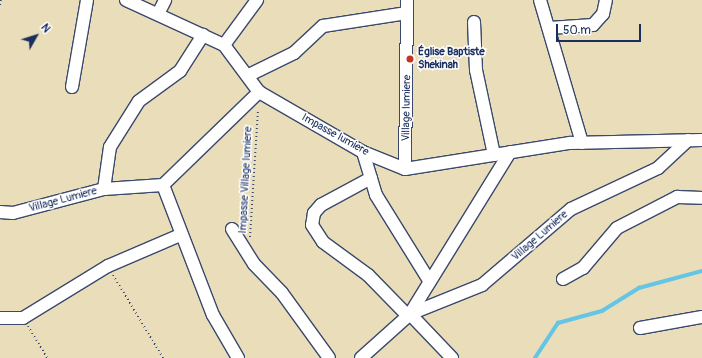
<!DOCTYPE html>
<html>
<head>
<meta charset="utf-8">
<style>
  body { margin:0 }
  #map { position:relative; width:702px; height:358px; overflow:hidden; background:#eadeba; font-family:Pangolin,sans-serif }
  div>[style] { position:absolute }
  .stream>* { height:3.5px; margin:-1.75px; padding:0 1.75px; transform-origin:1.75px; border-radius:1.75px; background:#65c5e4 }
  .path>* { height:2px; margin-top:-1px; transform-origin:0; background:repeating-linear-gradient(90deg,#3a496c 0 1px,transparent 0 4px) }
  .roads { filter:drop-shadow(1px 0 #3a496c) drop-shadow(-1px 0 #3a496c) drop-shadow(0 1px #3a496c) drop-shadow(0 -1px #3a496c) }
  .minor>* { height:12px; margin:-6px; padding:0 6px; transform-origin:6px; border-radius:6px; background:#fff }
  .dots>* { width:11px; height:11px; translate:-50% -50%; box-sizing:border-box; border:2px solid #fff; border-radius:50% }
  span { translate:-50% -50%; white-space:nowrap; text-align:center; line-height:1.15; -webkit-text-stroke:3px #fff; paint-order:stroke }
  .poi-label { font-size:11px; color:#1b2f5e; font-weight:700 }
  .left { translate:0 -50%; text-align:left }
  .street-label { font-size:11px; color:#1b2f5e }
  .north { position:absolute; left:16px; top:16px; width:40px; height:40px; -webkit-text-stroke:3px #fff; paint-order:stroke; rotate:51deg; font-size:11px; font-weight:700; line-height:16px; text-align:center; color:#1b2f5e }
  .north::after { content:''; display:block; margin:auto; width:14px; height:18px; background:#1b2f5e; clip-path:polygon(50% 0,100% 100%,50% 72%,0 100%) }
  .scale { position:absolute; left:556px; top:24px; width:85px; height:18px; box-sizing:border-box; border:2px solid #1b2f5e; border-top:0; padding-left:5px; font-size:12px; line-height:14px; white-space:nowrap; color:#1b2f5e; -webkit-text-stroke:3px #fff; paint-order:stroke }
</style>
</head>
<body>
<div id="map">
  <div class="stream">
    <i style="left:535px;top:358px;width:42px;rotate:-56.7deg"></i>
    <i style="left:558px;top:323px;width:46px;rotate:-15.3deg"></i>
    <i style="left:602px;top:311px;width:44px;rotate:-31.9deg"></i>
    <i style="left:639px;top:288px;width:65px;rotate:-15.1deg"></i>
  </div>
  <div class="path">
    <i style="left:0;top:5px;width:5px;rotate:-79deg"></i>
    <i style="left:250px;top:237px;width:127px;rotate:-86.4deg"></i>
    <i style="left:113px;top:275px;width:97px;rotate:58.9deg"></i>
    <i style="left:28px;top:326px;width:37px;rotate:59deg"></i>
  </div>
  <div class="roads">
    <div class="minor">
      <i style="left:126px;top:0;width:108px;rotate:24.7deg"></i>
      <i style="left:224px;top:45px;width:59px;rotate:53.3deg"></i>
      <i style="left:540px;top:0;width:149px;rotate:73.6deg"></i>
      <i style="left:158px;top:14px;width:16px;rotate:-63deg"></i>
      <i style="left:474px;top:22px;width:48px;rotate:87.6deg"></i>
      <i style="left:476px;top:70px;width:87px;rotate:78deg"></i>
      <i style="left:549px;top:28px;width:44px;rotate:-3.9deg"></i>
      <i style="left:593px;top:25px;width:15px;rotate:-48deg"></i>
      <i style="left:603px;top:14px;width:14px;rotate:-78deg"></i>
      <i style="left:224px;top:45px;width:56px;rotate:-53.7deg"></i>
      <i style="left:249px;top:75px;width:50px;rotate:-26.1deg"></i>
      <i style="left:294px;top:53px;width:40px;rotate:-43deg"></i>
      <i style="left:323px;top:26px;width:85px;rotate:-8.8deg"></i>
      <i style="left:72px;top:87px;width:88px;rotate:-80.2deg"></i>
      <i style="left:363px;top:152px;width:45px;rotate:73.2deg"></i>
      <i style="left:376px;top:195px;width:102px;rotate:58.2deg"></i>
      <i style="left:510px;top:152px;width:190px;rotate:121.7deg"></i>
      <i style="left:410px;top:314px;width:78px;rotate:-21.9deg"></i>
      <i style="left:482px;top:285px;width:117px;rotate:-40.5deg"></i>
      <i style="left:571px;top:209px;width:96px;rotate:-25.2deg"></i>
      <i style="left:658px;top:168px;width:41px;rotate:-43deg"></i>
      <i style="left:405px;top:169px;width:169px;rotate:-89.3deg"></i>
      <i style="left:371px;top:178px;width:57px;rotate:151.6deg"></i>
      <i style="left:321px;top:205px;width:11px;rotate:131deg"></i>
      <i style="left:314px;top:213px;width:12px;rotate:99deg"></i>
      <i style="left:312px;top:225px;width:20px;rotate:57deg"></i>
      <i style="left:323px;top:242px;width:56px;rotate:36.3deg"></i>
      <i style="left:368px;top:275px;width:57px;rotate:45.7deg"></i>
      <i style="left:163px;top:185px;width:139px;rotate:69deg"></i>
      <i style="left:213px;top:315px;width:50px;rotate:59.8deg"></i>
      <i style="left:104px;top:189px;width:59px;rotate:-3.9deg"></i>
      <i style="left:163px;top:185px;width:134px;rotate:-44.1deg"></i>
      <i style="left:259px;top:92px;width:120px;rotate:30deg"></i>
      <i style="left:363px;top:152px;width:45px;rotate:22deg"></i>
      <i style="left:405px;top:169px;width:167px;rotate:-9deg"></i>
      <i style="left:570px;top:143px;width:132px;rotate:-1.3deg"></i>
      <i style="left:0;top:212px;width:13px;rotate:4deg"></i>
      <i style="left:13px;top:213px;width:94px;rotate:-14.8deg"></i>
      <i style="left:104px;top:189px;width:42px;rotate:-81.9deg"></i>
      <i style="left:110px;top:147px;width:54px;rotate:-57.8deg"></i>
      <i style="left:139px;top:101px;width:51px;rotate:-36.2deg"></i>
      <i style="left:180px;top:71px;width:43px;rotate:-57.4deg"></i>
      <i style="left:232px;top:229px;width:41px;rotate:57.8deg"></i>
      <i style="left:254px;top:264px;width:40px;rotate:46deg"></i>
      <i style="left:282px;top:293px;width:80px;rotate:54.1deg"></i>
      <i style="left:563px;top:279px;width:23px;rotate:-29deg"></i>
      <i style="left:583px;top:268px;width:52px;rotate:-49.6deg"></i>
      <i style="left:617px;top:228px;width:68px;rotate:-27.3deg"></i>
      <i style="left:677px;top:197px;width:25px;rotate:2deg"></i>
      <i style="left:0;top:318px;width:23px"></i>
      <i style="left:23px;top:318px;width:100px;rotate:-31.5deg"></i>
      <i style="left:108px;top:266px;width:78px;rotate:-23.3deg"></i>
      <i style="left:640px;top:328px;width:63px;rotate:-10.1deg"></i>
      <i style="left:361px;top:358px;width:66px;rotate:-41.9deg"></i>
      <i style="left:410px;top:314px;width:61px;rotate:46.3deg"></i>
    </div>
  </div>
  <div class="dots">
    <i style="left:410px;top:59px;background:#c8321e"></i>
  </div>
  <div class="poi-label">
    <span class="left" style="left:418px;top:59px">Église Baptiste<br>Shekinah</span>
  </div>
  <div class="street-label">
    <span style="left:407px;top:108px;rotate:-89deg">Village lumiere</span>
    <span style="left:335px;top:135px;rotate:29deg">Impasse lumiere</span>
    <span style="left:246px;top:180px;rotate:-87deg">Impasse Village lumiere</span>
    <span style="left:63px;top:200px;rotate:-15deg">Village Lumiere</span>
    <span style="left:540px;top:236px;rotate:-41deg">Village Lumiere</span>
  </div>
  <div class="north">N</div>
  <div class="scale">50 m</div>
</div>
</body>
</html>
